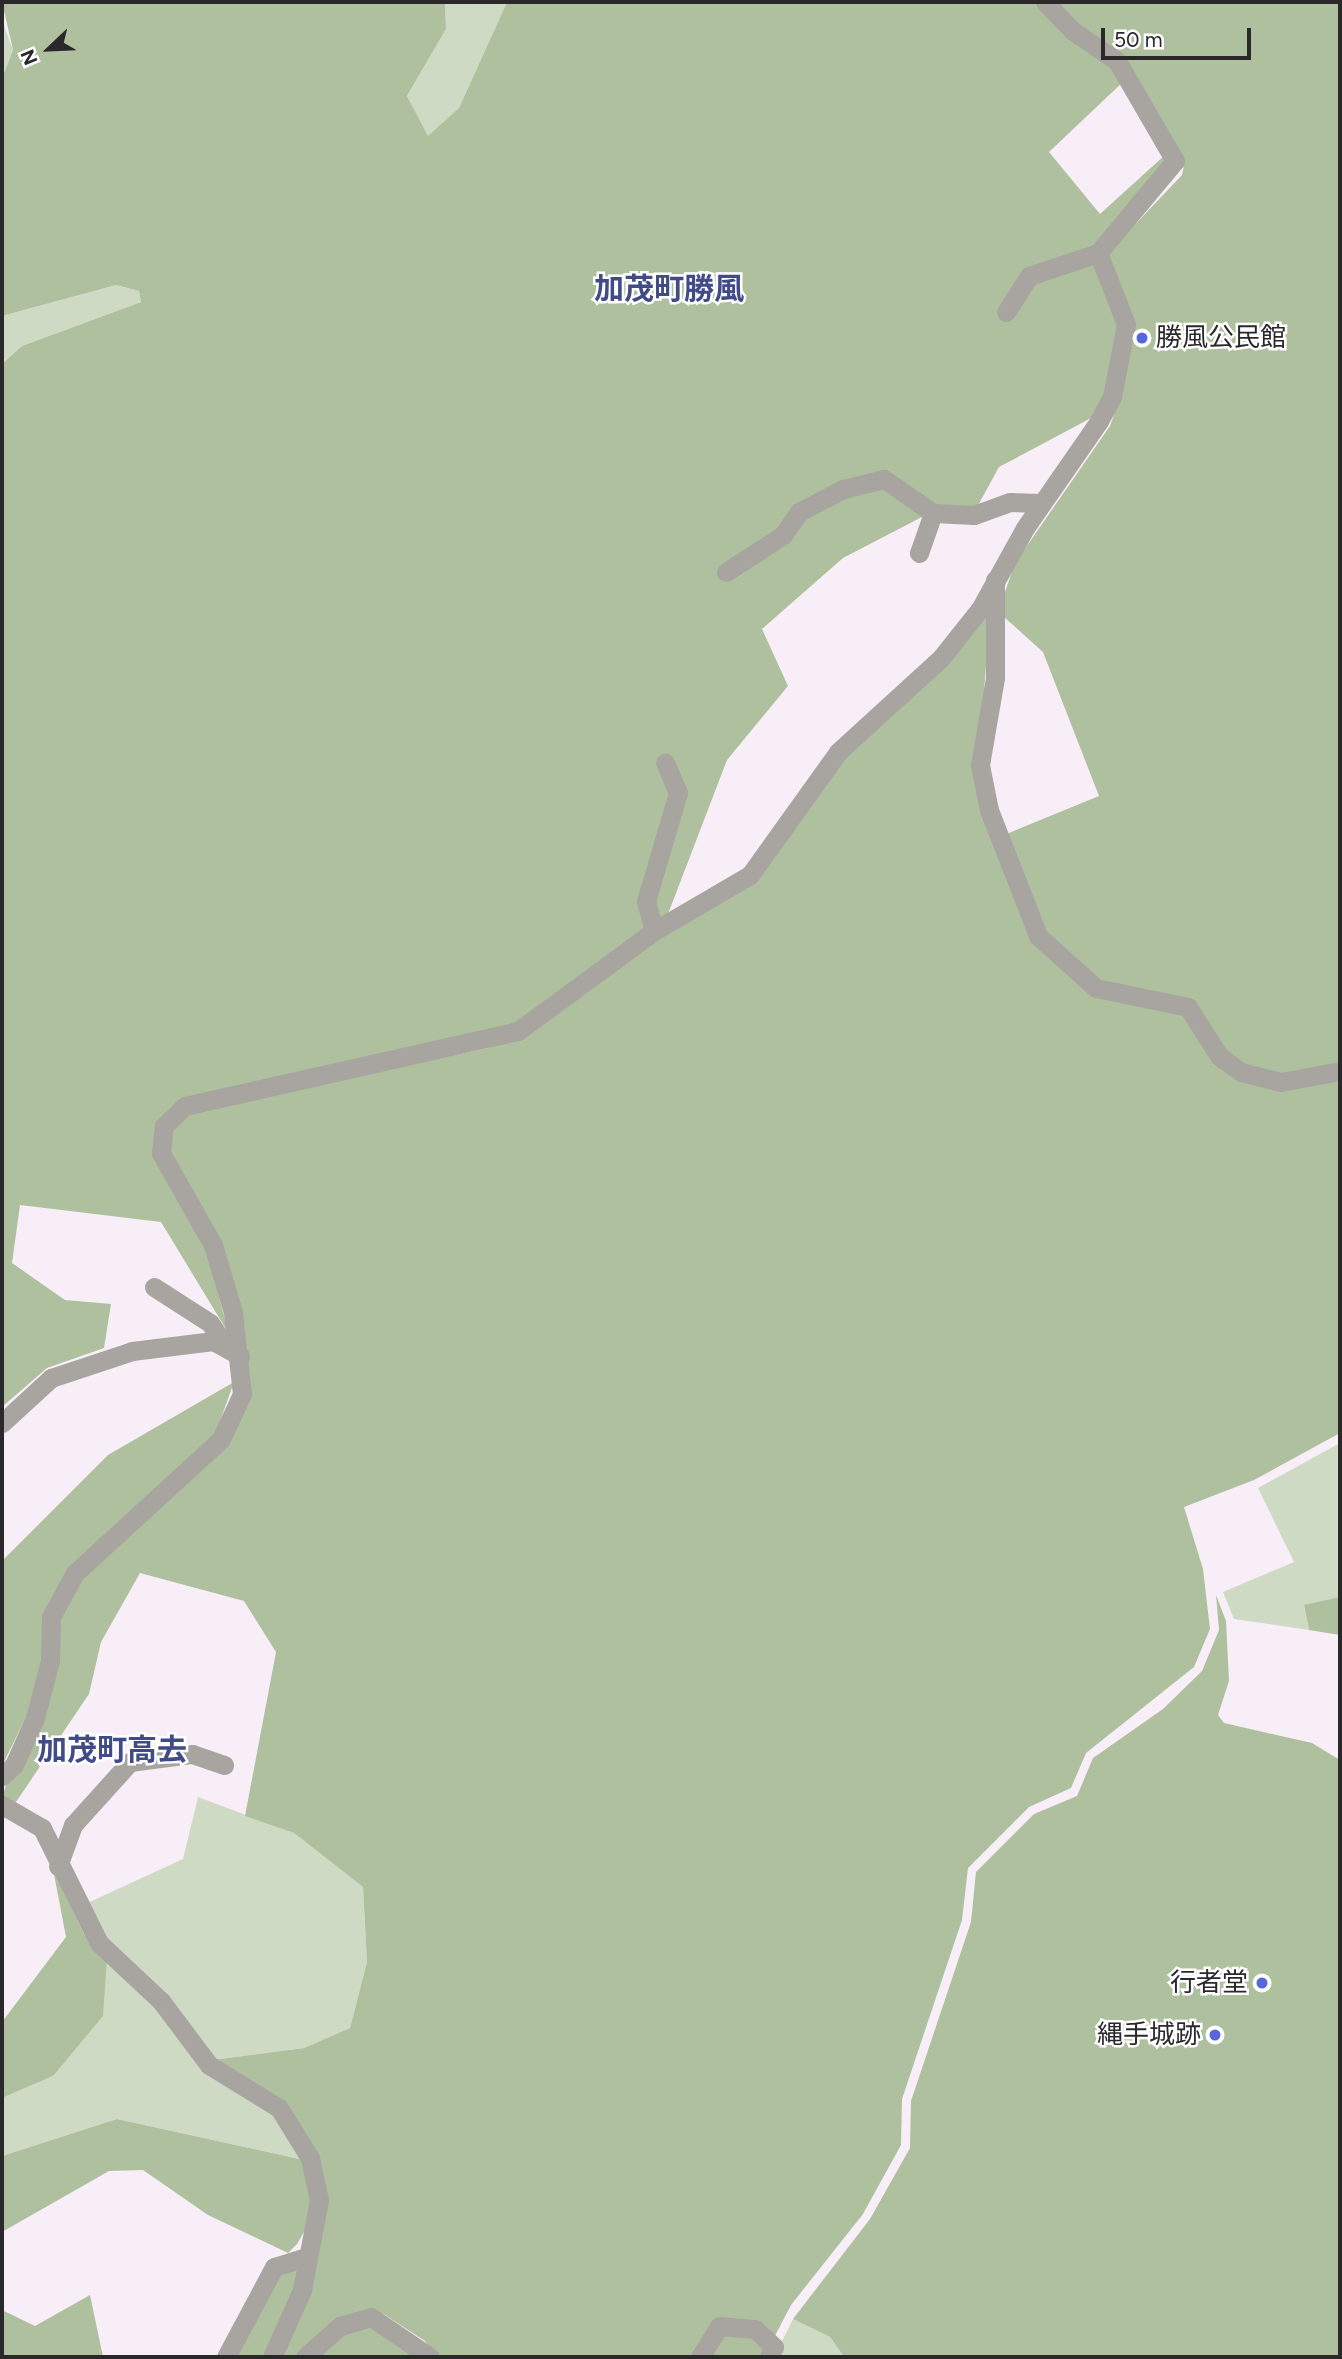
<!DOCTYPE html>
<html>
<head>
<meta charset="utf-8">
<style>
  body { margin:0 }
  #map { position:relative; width:1342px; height:2359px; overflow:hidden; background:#f8eef7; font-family:Figtree,"Noto Sans JP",sans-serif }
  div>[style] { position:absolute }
  .green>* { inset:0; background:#cfdac5 }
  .forest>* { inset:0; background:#aec09e }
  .minor>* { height:19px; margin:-9.5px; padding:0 9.5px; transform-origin:9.5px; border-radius:9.5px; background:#a8a5a0 }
  .dots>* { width:19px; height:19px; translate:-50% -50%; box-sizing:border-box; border:4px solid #fff; border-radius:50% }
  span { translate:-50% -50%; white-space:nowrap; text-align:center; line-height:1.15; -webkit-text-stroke:5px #fff; paint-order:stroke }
  .poi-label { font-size:26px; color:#2b282b }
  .left { translate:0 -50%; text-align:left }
  .right { translate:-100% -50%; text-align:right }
  .quarter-label { font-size:30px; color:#404b87; font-weight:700 }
  .frame { position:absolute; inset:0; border:4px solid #2b282b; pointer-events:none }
  .north { position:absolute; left:14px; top:14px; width:70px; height:70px; -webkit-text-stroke:5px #fff; paint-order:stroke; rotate:247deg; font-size:19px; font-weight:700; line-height:28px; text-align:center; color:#2b282b }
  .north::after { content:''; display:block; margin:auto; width:24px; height:32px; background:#2b282b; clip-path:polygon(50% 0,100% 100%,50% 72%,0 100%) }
  .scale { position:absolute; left:1101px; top:28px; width:150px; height:32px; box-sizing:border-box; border:4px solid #2b282b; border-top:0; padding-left:9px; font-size:21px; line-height:24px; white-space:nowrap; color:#2b282b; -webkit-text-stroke:5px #fff; paint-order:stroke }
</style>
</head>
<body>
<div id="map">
  <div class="green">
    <i style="clip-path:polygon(445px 2px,507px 2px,459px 108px,428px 137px,407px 96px,446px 29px)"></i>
    <i style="clip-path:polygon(2px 20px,13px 50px,2px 78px)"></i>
    <i style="clip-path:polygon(116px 285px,139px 291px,141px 302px,22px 346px,2px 364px,2px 316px)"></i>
    <i style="clip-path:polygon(1340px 1443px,1340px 1597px,1304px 1606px,1309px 1630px,1234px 1619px,1223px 1592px,1294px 1562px,1258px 1488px)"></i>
    <i style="clip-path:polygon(198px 1797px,294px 1833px,363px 1887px,367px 1962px,350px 2028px,304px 2048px,213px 2060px,103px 1939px,83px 1905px,183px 1859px)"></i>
    <i style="clip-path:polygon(107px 1958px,268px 2105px,304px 2160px,117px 2119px,2px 2156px,2px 2098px,53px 2076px)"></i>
    <i style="clip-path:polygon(793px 2319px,830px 2337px,844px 2357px,774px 2357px)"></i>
  </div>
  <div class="forest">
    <i style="clip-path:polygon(2px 2px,445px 2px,446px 29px,407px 96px,428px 136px,459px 108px,507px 2px,1038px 2px,1124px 81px,1049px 152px,1100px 214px,1165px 155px,1169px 163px,1089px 252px,1118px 324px,1105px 394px,1093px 417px,999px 467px,970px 520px,922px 517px,843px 558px,762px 629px,788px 686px,727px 760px,668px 914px,515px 1024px,157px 1122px,153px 1155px,206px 1248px,229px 1334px,161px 1222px,20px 1205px,12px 1263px,65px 1300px,111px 1304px,104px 1348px,47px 1368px,2px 1407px,2px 364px,22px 346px,141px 302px,139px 291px,116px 285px,2px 316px,2px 78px,13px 50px)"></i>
    <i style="clip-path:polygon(1051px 2px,1340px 2px,1340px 1065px,1282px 1076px,1243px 1066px,1219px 1044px,1192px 1002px,1099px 983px,1043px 932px,1004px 835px,1099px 796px,1043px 652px,1004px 617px,1005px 592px,1015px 563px,1110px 426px,1119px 400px,1133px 323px,1107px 254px,1182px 175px,1185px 160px)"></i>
    <i style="clip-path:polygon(990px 610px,977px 789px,1066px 974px,1178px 1008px,1208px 1050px,1281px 1088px,1340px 1078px,1340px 1433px,1254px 1480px,1184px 1507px,1203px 1569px,1210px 1629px,1194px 1667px,1086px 1753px,1071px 1788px,1029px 1807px,968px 1868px,962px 1920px,902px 2099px,901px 2145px,863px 2214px,791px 2305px,764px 2357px,436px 2357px,425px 2341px,382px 2313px,297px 2357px,279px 2357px,304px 2307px,315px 2155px,213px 2060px,304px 2048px,350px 2028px,367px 1962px,363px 1887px,294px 1833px,245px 1816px,276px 1652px,244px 1601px,140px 1573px,101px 1642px,89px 1694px,16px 1802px,2px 1798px,58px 1619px,81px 1578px,227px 1444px,249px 1395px,247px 1355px,168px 1151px,171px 1130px,189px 1113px,488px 1048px,541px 1026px,658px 937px,754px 881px,844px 757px)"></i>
    <i style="clip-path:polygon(234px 1382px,215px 1435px,69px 1569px,27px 1715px,2px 1766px,2px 1561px,108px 1455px)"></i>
    <i style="clip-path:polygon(1216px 1595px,1226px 1621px,1229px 1681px,1218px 1715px,1224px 1723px,1312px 1743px,1340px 1760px,1340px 2357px,844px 2357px,830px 2337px,793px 2319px,870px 2219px,910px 2148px,911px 2101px,971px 1922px,976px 1872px,1034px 1814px,1077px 1796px,1093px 1758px,1163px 1709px,1202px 1671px,1219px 1630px)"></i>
    <i style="clip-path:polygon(1340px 1597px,1340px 1635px,1309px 1630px,1304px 1605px)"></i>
    <i style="clip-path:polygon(53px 1869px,84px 1934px,107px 1958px,103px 2016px,53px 2076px,2px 2098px,2px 2022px,66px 1937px)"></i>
    <i style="clip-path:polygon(117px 2119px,304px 2160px,311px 2179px,309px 2223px,297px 2244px,288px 2253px,208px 2215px,143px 2170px,109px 2171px,2px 2232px,2px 2156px)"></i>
    <i style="clip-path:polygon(292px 2266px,298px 2272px,291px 2302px,265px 2357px,234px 2357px,280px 2273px)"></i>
    <i style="clip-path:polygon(90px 2295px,103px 2357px,2px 2357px,2px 2310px,35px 2326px)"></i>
    <i style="clip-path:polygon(377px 2326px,422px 2357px,316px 2357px,344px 2333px)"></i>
  </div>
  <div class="minor">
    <i style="left:1006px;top:312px;width:43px;rotate:-57.4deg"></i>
    <i style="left:1029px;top:276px;width:73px;rotate:-18.4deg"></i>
    <i style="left:919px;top:553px;width:42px;rotate:-70.7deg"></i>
    <i style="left:726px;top:572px;width:68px;rotate:-33deg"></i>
    <i style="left:783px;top:535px;width:28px;rotate:-55deg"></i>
    <i style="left:799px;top:512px;width:50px;rotate:-27.6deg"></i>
    <i style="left:843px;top:489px;width:42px;rotate:-13.7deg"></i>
    <i style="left:884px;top:479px;width:60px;rotate:34.8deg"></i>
    <i style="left:933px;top:513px;width:41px;rotate:2.8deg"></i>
    <i style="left:974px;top:515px;width:38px;rotate:-20deg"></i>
    <i style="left:1010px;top:502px;width:32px;rotate:2deg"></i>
    <i style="left:995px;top:580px;width:98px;rotate:90deg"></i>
    <i style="left:995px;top:678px;width:88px;rotate:99.8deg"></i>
    <i style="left:980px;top:765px;width:46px;rotate:78.7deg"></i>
    <i style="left:989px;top:810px;width:135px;rotate:68.7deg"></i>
    <i style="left:1038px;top:936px;width:78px;rotate:41.9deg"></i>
    <i style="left:1096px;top:988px;width:94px;rotate:11.7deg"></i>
    <i style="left:1188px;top:1007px;width:58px;rotate:57.7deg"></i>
    <i style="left:1219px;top:1056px;width:27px;rotate:36deg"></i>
    <i style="left:1241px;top:1072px;width:41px;rotate:14deg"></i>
    <i style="left:1281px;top:1082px;width:60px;rotate:-10.6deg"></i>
    <i style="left:654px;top:931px;width:31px;rotate:-105deg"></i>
    <i style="left:646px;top:901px;width:113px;rotate:-73.5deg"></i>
    <i style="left:678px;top:793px;width:33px;rotate:-113deg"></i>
    <i style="left:154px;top:1287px;width:67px;rotate:32.7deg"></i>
    <i style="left:210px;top:1323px;width:27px;rotate:56deg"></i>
    <i style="left:2px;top:1423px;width:67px;rotate:-42.6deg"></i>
    <i style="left:51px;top:1378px;width:85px;rotate:-18.4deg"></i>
    <i style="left:132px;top:1351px;width:82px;rotate:-7deg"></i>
    <i style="left:213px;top:1341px;width:31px;rotate:29deg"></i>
    <i style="left:2px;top:1776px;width:16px;rotate:-43deg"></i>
    <i style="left:14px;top:1765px;width:51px;rotate:-65.9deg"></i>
    <i style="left:35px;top:1718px;width:59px;rotate:-75.3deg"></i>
    <i style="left:50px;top:1661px;width:44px;rotate:-88.7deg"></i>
    <i style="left:51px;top:1617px;width:50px;rotate:-61.4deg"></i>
    <i style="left:75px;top:1573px;width:198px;rotate:-42.5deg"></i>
    <i style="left:221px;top:1439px;width:50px;rotate:-65deg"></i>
    <i style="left:242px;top:1394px;width:82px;rotate:-96.3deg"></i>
    <i style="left:233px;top:1312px;width:70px;rotate:-106.6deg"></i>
    <i style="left:213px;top:1245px;width:106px;rotate:-119.5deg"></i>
    <i style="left:161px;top:1153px;width:27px;rotate:-84deg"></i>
    <i style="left:164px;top:1126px;width:29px;rotate:-44deg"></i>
    <i style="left:185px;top:1106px;width:341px;rotate:-12.7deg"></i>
    <i style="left:518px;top:1031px;width:169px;rotate:-36.3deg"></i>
    <i style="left:654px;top:931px;width:111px;rotate:-30.3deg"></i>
    <i style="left:750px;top:875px;width:151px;rotate:-54.4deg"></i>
    <i style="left:838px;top:752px;width:139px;rotate:-42.4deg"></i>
    <i style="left:941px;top:658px;width:63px;rotate:-51.5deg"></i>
    <i style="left:980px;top:609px;width:93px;rotate:-60.9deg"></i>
    <i style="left:1025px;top:528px;width:130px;rotate:-55.3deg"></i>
    <i style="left:1099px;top:421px;width:27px;rotate:-62deg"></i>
    <i style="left:1112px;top:397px;width:74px;rotate:-79.1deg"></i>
    <i style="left:1126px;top:324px;width:76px;rotate:-111.5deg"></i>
    <i style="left:1098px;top:253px;width:120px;rotate:-50.1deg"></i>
    <i style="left:1175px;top:161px;width:116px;rotate:-120.1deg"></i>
    <i style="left:1117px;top:61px;width:53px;rotate:-145.7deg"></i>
    <i style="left:1073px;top:31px;width:40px;rotate:-134deg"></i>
    <i style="left:2px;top:1805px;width:46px;rotate:29.9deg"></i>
    <i style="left:42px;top:1828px;width:128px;rotate:63.6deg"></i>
    <i style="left:99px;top:1943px;width:85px;rotate:43.1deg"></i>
    <i style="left:161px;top:2001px;width:80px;rotate:53.1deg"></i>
    <i style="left:209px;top:2065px;width:82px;rotate:31.6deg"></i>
    <i style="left:279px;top:2108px;width:59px;rotate:58.2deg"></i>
    <i style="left:310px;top:2158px;width:43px;rotate:77.9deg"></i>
    <i style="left:319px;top:2200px;width:92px;rotate:100.7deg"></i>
    <i style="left:302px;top:2290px;width:73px;rotate:114.1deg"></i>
    <i style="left:58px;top:1866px;width:44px;rotate:-69.9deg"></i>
    <i style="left:73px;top:1825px;width:85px;rotate:-47.9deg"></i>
    <i style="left:130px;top:1762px;width:63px;rotate:-7.4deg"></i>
    <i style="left:192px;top:1754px;width:34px;rotate:19deg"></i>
    <i style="left:226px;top:2357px;width:102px;rotate:-61.9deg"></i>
    <i style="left:274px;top:2267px;width:31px;rotate:-17deg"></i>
    <i style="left:305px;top:2357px;width:47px;rotate:-41.5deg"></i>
    <i style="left:340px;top:2326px;width:32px;rotate:-16deg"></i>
    <i style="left:371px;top:2317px;width:71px;rotate:34.1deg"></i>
    <i style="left:700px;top:2357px;width:36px;rotate:-58deg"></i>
    <i style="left:719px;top:2326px;width:36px;rotate:5deg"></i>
    <i style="left:755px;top:2329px;width:26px;rotate:43deg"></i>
    <i style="left:774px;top:2347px;width:11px;rotate:117deg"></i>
  </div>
  <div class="dots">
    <i style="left:1142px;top:338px;background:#5766dc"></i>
    <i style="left:1262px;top:1983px;background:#5766dc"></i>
    <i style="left:1215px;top:2035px;background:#5766dc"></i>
  </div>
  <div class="poi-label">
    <span class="left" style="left:1156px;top:338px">勝風公民館</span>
    <span class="right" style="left:1248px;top:1983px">行者堂</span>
    <span class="right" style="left:1201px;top:2035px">縄手城跡</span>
  </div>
  <div class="quarter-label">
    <span style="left:669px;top:289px">加茂町勝風</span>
    <span style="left:112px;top:1750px">加茂町高去</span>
  </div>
  <div class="frame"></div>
  <div class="north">N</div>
  <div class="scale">50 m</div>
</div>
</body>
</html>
